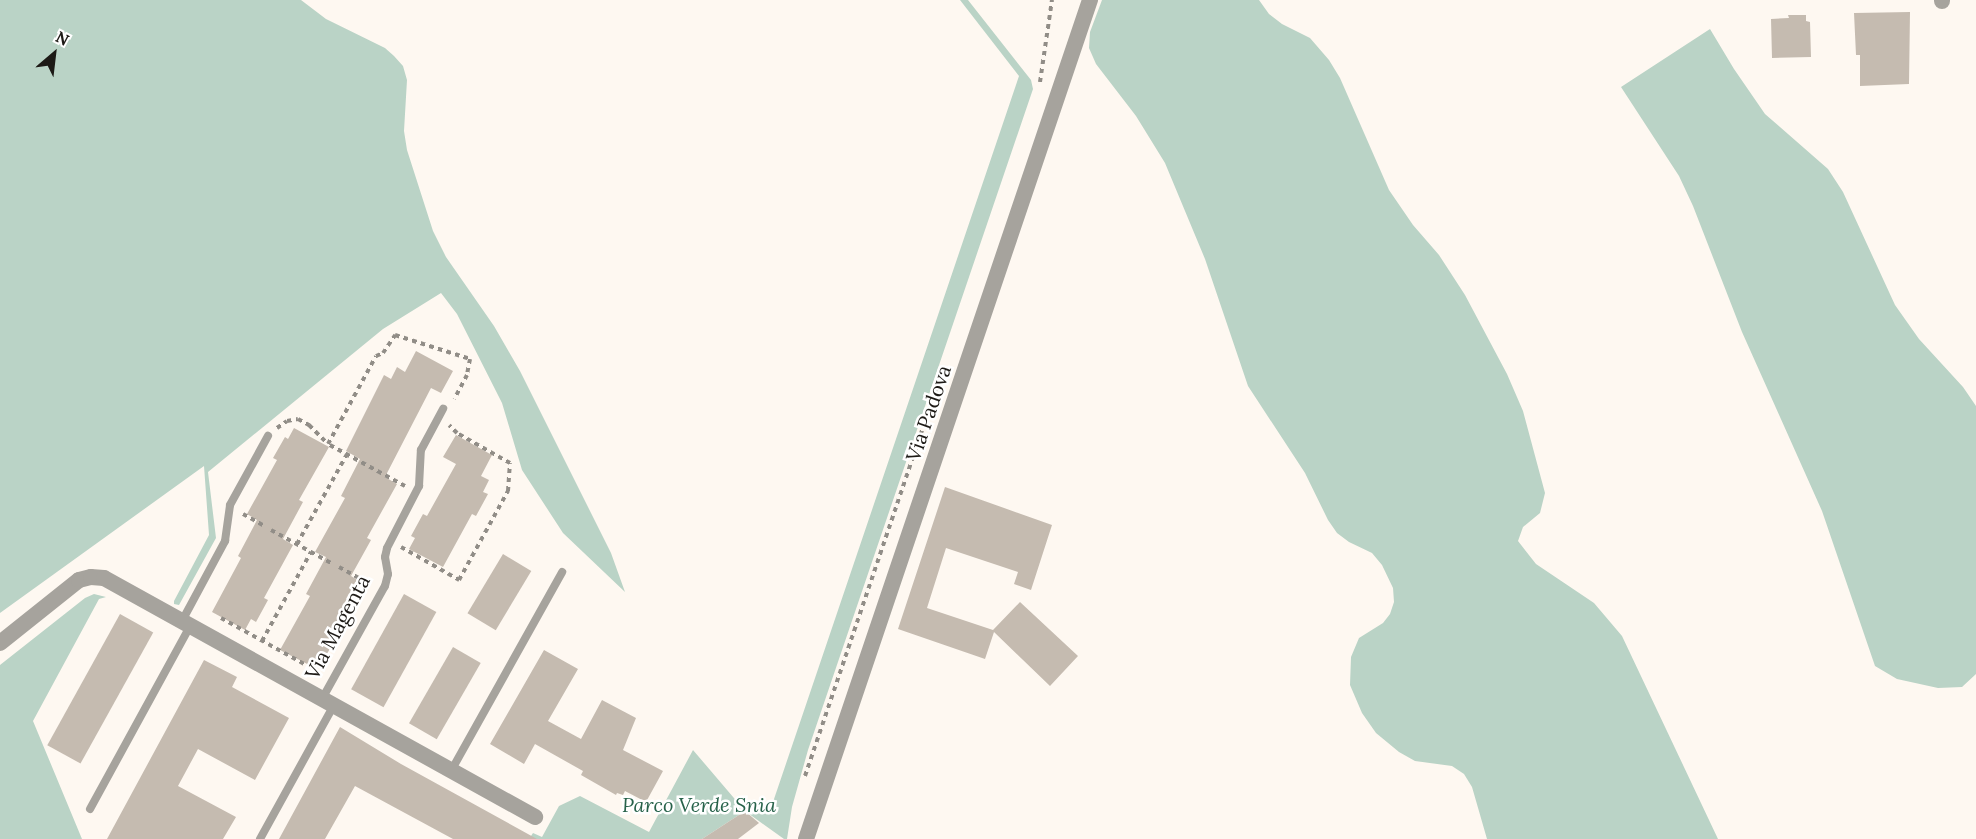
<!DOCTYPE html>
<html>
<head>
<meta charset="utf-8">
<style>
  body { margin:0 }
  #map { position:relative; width:1976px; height:839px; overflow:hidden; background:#fef8f1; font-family:Lora,serif }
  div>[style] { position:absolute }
  .green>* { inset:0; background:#bad3c6 }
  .building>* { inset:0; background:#c5bbb0; transform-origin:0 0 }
  .path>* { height:4px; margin-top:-2px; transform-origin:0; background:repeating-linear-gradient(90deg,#918d87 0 4.5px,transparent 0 9px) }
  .service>* { height:8px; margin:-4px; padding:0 4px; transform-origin:4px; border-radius:4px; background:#a6a39d }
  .minor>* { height:16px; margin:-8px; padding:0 8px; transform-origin:8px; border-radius:8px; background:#a6a39d }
  .tertiary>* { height:16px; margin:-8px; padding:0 8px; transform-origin:8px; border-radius:8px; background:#a6a39d }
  span { translate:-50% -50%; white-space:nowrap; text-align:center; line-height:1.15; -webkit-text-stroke:5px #fff; paint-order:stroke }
  .street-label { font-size:20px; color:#1d1a16 }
  .park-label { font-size:20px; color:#27624a; font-style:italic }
  .north { position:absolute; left:24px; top:24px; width:60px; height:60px; -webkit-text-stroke:4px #fff; paint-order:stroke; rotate:28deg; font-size:16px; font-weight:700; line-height:24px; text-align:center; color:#1d1a16 }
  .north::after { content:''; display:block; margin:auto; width:21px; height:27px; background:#1d1a16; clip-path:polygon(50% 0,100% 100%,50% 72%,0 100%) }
</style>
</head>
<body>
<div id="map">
  <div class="green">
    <i style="clip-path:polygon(0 0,301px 0,326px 19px,385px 48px,394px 56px,403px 66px,407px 80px,404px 131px,407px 150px,433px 231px,446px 257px,494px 326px,520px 371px,611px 553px,625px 592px,563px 533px,522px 470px,502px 403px,457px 314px,441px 293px,383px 329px,208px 472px,216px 538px,179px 605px,174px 604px,174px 601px,209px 535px,204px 466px,0 613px)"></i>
    <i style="clip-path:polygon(960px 0,968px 0,1031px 80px,1033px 89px,808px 750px,792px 807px,787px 839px,784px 839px,745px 811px,772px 805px,1019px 76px)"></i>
    <i style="clip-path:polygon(1102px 0,1259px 0,1269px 14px,1282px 24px,1310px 38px,1329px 60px,1340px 78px,1389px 190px,1413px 225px,1439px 255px,1465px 295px,1507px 374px,1523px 411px,1545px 493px,1540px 513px,1523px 527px,1518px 541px,1536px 564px,1594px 603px,1622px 636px,1718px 839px,1487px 839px,1472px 787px,1464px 774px,1452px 766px,1415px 761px,1399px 752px,1376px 733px,1362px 713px,1350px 685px,1351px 657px,1359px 638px,1383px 623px,1390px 614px,1394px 602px,1393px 588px,1382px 565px,1372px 553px,1349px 542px,1337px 533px,1328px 520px,1305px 473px,1248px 386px,1205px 259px,1165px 163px,1136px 116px,1096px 64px,1089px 48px,1090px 32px)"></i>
    <i style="clip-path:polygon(1710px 29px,1734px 69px,1765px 114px,1828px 169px,1843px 192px,1895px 305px,1919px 339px,1963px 387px,1976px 406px,1976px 674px,1962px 687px,1938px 688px,1897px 679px,1875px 666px,1822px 511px,1742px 332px,1693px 206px,1679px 176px,1621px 87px)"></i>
    <i style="clip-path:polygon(94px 594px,106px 597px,99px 599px,33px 721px,82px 839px,0 839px,0 665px,85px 598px)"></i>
    <i style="clip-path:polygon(693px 750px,745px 811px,702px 839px,529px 839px,533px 833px,542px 837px,559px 806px,580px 796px,649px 832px)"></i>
  </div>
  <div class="building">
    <i style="clip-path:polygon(1910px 12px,1909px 84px,1860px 86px,1860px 55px,1856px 55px,1854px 13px)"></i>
    <i style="clip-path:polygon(1788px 15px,1806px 15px,1806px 21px,1810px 22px,1811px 57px,1772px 58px,1771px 19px,1789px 18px)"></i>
    <i style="clip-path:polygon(416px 351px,453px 371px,441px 393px,431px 388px,385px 477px,397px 484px,367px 538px,371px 540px,351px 576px,361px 582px,332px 635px,336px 638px,324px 659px,319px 657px,313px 667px,280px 650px,310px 596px,306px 594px,326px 557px,315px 552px,345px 498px,341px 496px,360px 459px,346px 451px,384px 375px,391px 379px,397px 367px,405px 372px)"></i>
    <i style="clip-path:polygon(294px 428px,329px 447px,299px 500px,303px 502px,283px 539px,293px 545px,264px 598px,268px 600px,256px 622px,251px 619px,245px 630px,212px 612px,241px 558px,238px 556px,257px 520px,247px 514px,277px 460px,273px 458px,285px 437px,288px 439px)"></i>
    <i style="clip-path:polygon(456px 435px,492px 455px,481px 476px,489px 480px,483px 492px,488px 494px,476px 516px,472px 514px,443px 567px,409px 549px,415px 538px,411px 536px,423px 514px,427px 516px,456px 464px,443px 457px)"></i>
    <i style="clip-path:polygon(945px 487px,1052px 525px,1031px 590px,1014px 584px,1018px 572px,946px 548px,927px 608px,993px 630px,1020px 602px,1078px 656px,1050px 686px,994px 632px,985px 659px,898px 629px)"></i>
    <i style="left:503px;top:554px;width:33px;height:69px;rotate:31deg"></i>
    <i style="left:404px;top:594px;width:37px;height:109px;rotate:29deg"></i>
    <i style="left:120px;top:614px;width:38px;height:150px;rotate:29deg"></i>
    <i style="left:453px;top:647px;width:32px;height:88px;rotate:30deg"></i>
    <i style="clip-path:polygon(544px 650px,578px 669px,548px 721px,581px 739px,602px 700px,636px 718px,623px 750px,663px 771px,646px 802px,625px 791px,623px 795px,617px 793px,616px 795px,581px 775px,583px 771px,535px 744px,524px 764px,490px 744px)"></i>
    <i style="clip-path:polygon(204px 660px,237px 677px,232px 687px,289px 718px,255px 780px,198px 749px,178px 786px,236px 817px,223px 839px,107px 839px)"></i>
    <i style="clip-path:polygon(340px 727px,401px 764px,537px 839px,453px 839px,355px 786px,325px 839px,279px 839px)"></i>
    <i style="clip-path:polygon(745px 811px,759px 823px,738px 839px,702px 839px)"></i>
  </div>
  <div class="path">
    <i style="left:1040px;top:82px;width:83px;rotate:-81.7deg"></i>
    <i style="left:277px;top:428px;width:12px;rotate:-35deg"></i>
    <i style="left:287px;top:421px;width:11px;rotate:-10deg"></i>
    <i style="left:298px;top:419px;width:13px;rotate:29deg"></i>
    <i style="left:309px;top:425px;width:27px;rotate:45deg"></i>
    <i style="left:405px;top:486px;width:88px;rotate:-151.4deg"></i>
    <i style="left:328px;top:444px;width:100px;rotate:-61.4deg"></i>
    <i style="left:376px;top:356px;width:8px;rotate:-23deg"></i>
    <i style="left:383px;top:353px;width:22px;rotate:-56deg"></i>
    <i style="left:395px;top:335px;width:79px;rotate:17.7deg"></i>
    <i style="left:470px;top:359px;width:16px;rotate:101deg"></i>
    <i style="left:467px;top:375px;width:27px;rotate:118deg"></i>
    <i style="left:243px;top:514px;width:23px;rotate:29deg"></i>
    <i style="left:271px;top:530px;width:68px;rotate:28.8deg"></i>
    <i style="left:297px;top:544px;width:103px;rotate:-60.9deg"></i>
    <i style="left:401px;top:547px;width:67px;rotate:29.6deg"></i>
    <i style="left:459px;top:580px;width:102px;rotate:-61.2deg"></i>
    <i style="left:508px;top:491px;width:28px;rotate:-86deg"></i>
    <i style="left:510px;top:463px;width:61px;rotate:-150.5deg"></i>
    <i style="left:457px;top:433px;width:11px;rotate:-135deg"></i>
    <i style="left:339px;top:567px;width:35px;rotate:29deg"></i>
    <i style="left:221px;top:618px;width:110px;rotate:28.9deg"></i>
    <i style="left:262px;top:641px;width:102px;rotate:-61.2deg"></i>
    <i style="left:805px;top:776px;width:413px;rotate:-71.3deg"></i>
  </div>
  <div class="service">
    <i style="left:182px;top:621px;width:91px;rotate:-61.7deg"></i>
    <i style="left:225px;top:541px;width:36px;rotate:-82deg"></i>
    <i style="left:230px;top:505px;width:79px;rotate:-61.2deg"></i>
    <i style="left:322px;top:699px;width:129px;rotate:-60.9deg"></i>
    <i style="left:385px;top:586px;width:12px;rotate:-76deg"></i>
    <i style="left:388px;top:574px;width:17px;rotate:-100deg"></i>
    <i style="left:385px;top:557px;width:9px;rotate:-77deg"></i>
    <i style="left:387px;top:548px;width:70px;rotate:-62.7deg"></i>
    <i style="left:419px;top:486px;width:36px;rotate:-87deg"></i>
    <i style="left:421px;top:450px;width:47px;rotate:-61.8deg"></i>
    <i style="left:451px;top:771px;width:228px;rotate:-60.8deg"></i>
    <i style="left:90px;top:809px;width:209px;rotate:-61.3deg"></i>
    <i style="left:260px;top:839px;width:153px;rotate:-61.1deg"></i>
  </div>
  <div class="minor">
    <i style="left:1942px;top:0;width:1px;rotate:90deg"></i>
    <i style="left:0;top:643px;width:101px;rotate:-38.6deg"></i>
    <i style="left:79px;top:580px;width:12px;rotate:-14deg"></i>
    <i style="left:91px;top:577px;width:13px;rotate:4deg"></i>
    <i style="left:104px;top:578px;width:493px;rotate:29deg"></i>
  </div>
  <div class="tertiary">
    <i style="left:806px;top:839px;width:886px;rotate:-71.3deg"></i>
  </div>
  <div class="street-label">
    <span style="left:928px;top:413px;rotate:-71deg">Via Padova</span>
    <span style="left:337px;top:627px;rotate:-62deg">Via Magenta</span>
  </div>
  <div class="park-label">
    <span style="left:699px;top:804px">Parco Verde Snia</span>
  </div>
  <div class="north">N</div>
</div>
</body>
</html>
